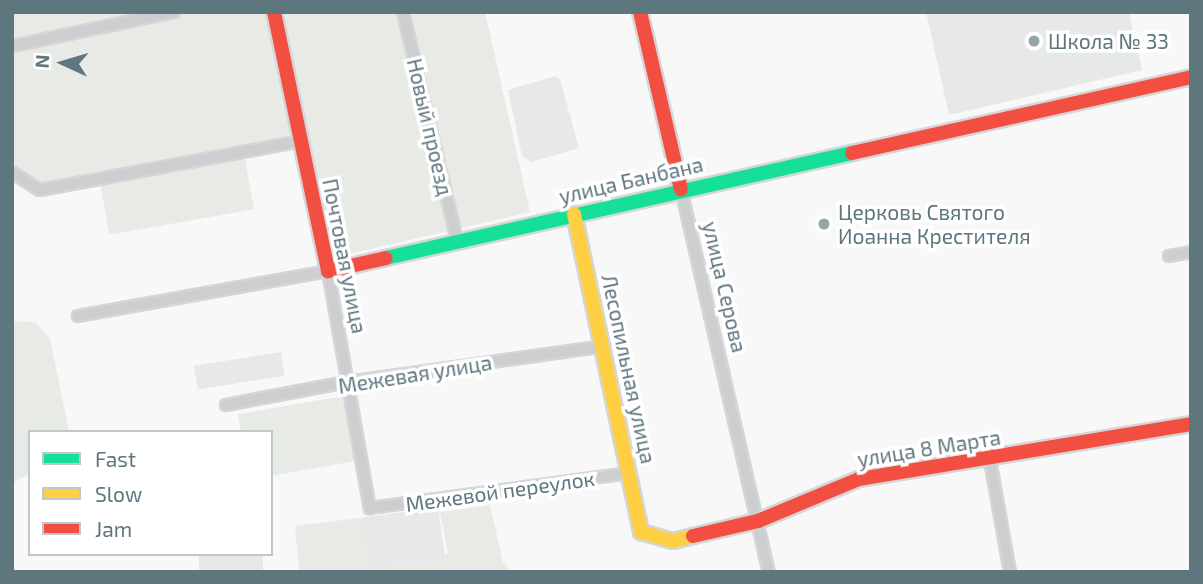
<!DOCTYPE html>
<html>
<head>
<meta charset="utf-8">
<style>
  body { margin:0 }
  #map { position:relative; width:1203px; height:584px; overflow:hidden; background:#f8f8f8; font-family:"Exo 2",sans-serif }
  div>[style] { position:absolute }
  .built>* { inset:0; background:#e6e9e8; transform-origin:0 0 }
  .green>* { inset:0; background:#e8ebe5; transform-origin:0 0 }
  .roads { filter:drop-shadow(2px 0 #d5d6d7) drop-shadow(-2px 0 #d5d6d7) drop-shadow(0 2px #d5d6d7) drop-shadow(0 -2px #d5d6d7) }
  .street>* { height:10px; margin:-5px; padding:0 5px; transform-origin:5px; border-radius:5px; background:#cdcecf }
  .fast>* { height:14px; margin:-7px; padding:0 7px; transform-origin:7px; border-radius:7px; background:#16e098 }
  .slow>* { height:14px; margin:-7px; padding:0 7px; transform-origin:7px; border-radius:7px; background:#ffcf43 }
  .jam>* { height:14px; margin:-7px; padding:0 7px; transform-origin:7px; border-radius:7px; background:#f24e42 }
  .dots>* { width:19px; height:19px; translate:-50% -50%; box-sizing:border-box; border:4px solid #fff; border-radius:50% }
  span { translate:-50% -50%; white-space:nowrap; text-align:center; line-height:1.15; -webkit-text-stroke:7px #fff; paint-order:stroke }
  .poi-label { font-size:21px; color:#5e767e }
  .left { translate:0 -50%; text-align:left }
  .street-label { font-size:21px; color:#5e767e }
  .frame { position:absolute; inset:0; border:14px solid #5e767e; pointer-events:none }
  .legend { position:absolute; left:28px; top:430px; width:245px; height:126px; box-sizing:border-box; background:#fff; border:2px solid #bfc8cb; margin:0; padding:9px 12px; list-style:none; font-size:21px; color:#5e767e }
  .legend li { display:flex; align-items:center; gap:14px; height:35px }
  .legend b { width:35px; border:2px solid #bfc8cb }
  .north { position:absolute; left:28px; top:28px; width:70px; height:70px; -webkit-text-stroke:5px #fff; paint-order:stroke; rotate:274deg; font-size:19px; font-weight:700; line-height:28px; text-align:center; color:#5e767e }
  .north::after { content:''; display:block; margin:auto; width:24px; height:32px; background:#5e767e; clip-path:polygon(50% 0,100% 100%,50% 72%,0 100%) }
</style>
</head>
<body>
<div id="map">
  <div class="built">
    <i style="clip-path:polygon(926px 12px,1129px 12px,1142px 70px,949px 115px)"></i>
    <i style="clip-path:polygon(555px 76px,560px 79px,579px 148px,532px 162px,522px 156px,508px 90px)"></i>
    <i style="left:281px;top:352px;width:24px;height:88px;rotate:81deg"></i>
    <i style="left:438px;top:507px;width:58px;height:80px;rotate:82deg"></i>
    <i style="left:199px;top:554px;width:64px;height:18px"></i>
  </div>
  <div class="green">
    <i style="clip-path:polygon(12px 12px,267px 12px,293px 139px,44px 183px,12px 163px)"></i>
    <i style="clip-path:polygon(283px 12px,485px 12px,530px 212px,332px 258px)"></i>
    <i style="left:245px;top:158px;width:52px;height:147px;rotate:80deg"></i>
    <i style="clip-path:polygon(12px 321px,35px 322px,50px 338px,69px 432px,30px 432px,30px 474px,12px 483px)"></i>
    <i style="clip-path:polygon(344px 396px,355px 461px,271px 476px,271px 432px,241px 432px,238px 414px)"></i>
    <i style="clip-path:polygon(490px 505px,503px 562px,512px 572px,373px 572px,392px 563px,437px 563px,448px 553px,440px 512px)"></i>
    <i style="clip-path:polygon(359px 518px,367px 572px,299px 572px,295px 526px)"></i>
  </div>
  <div class="roads">
    <div class="street">
      <i style="left:403px;top:12px;width:235px;rotate:76.7deg"></i>
      <i style="left:12px;top:46px;width:166px;rotate:-11.9deg"></i>
      <i style="left:12px;top:172px;width:33px;rotate:33deg"></i>
      <i style="left:40px;top:190px;width:267px;rotate:-10.6deg"></i>
      <i style="left:681px;top:189px;width:393px;rotate:77.1deg"></i>
      <i style="left:1169px;top:256px;width:22px;rotate:-10deg"></i>
      <i style="left:78px;top:316px;width:254px;rotate:-10.2deg"></i>
      <i style="left:328px;top:271px;width:241px;rotate:80deg"></i>
      <i style="left:370px;top:508px;width:261px;rotate:-7.7deg"></i>
      <i style="left:226px;top:405px;width:123px;rotate:-10.8deg"></i>
      <i style="left:347px;top:382px;width:260px;rotate:-7.9deg"></i>
      <i style="left:990px;top:460px;width:114px;rotate:79.9deg"></i>
    </div>
    <div class="fast">
      <i style="left:386px;top:258px;width:478px;rotate:-12.7deg"></i>
    </div>
    <div class="slow">
      <i style="left:574px;top:214px;width:325px;rotate:78.1deg"></i>
      <i style="left:641px;top:532px;width:33px;rotate:16deg"></i>
      <i style="left:673px;top:541px;width:21px;rotate:-14deg"></i>
    </div>
    <div class="jam">
      <i style="left:274px;top:12px;width:265px;rotate:78.2deg"></i>
      <i style="left:328px;top:271px;width:59px;rotate:-12.6deg"></i>
      <i style="left:640px;top:12px;width:182px;rotate:77deg"></i>
      <i style="left:852px;top:153px;width:347px;rotate:-12.6deg"></i>
      <i style="left:693px;top:536px;width:67px;rotate:-13deg"></i>
      <i style="left:758px;top:521px;width:109px;rotate:-22.6deg"></i>
      <i style="left:859px;top:479px;width:337px;rotate:-9.4deg"></i>
    </div>
  </div>
  <div class="dots">
    <i style="left:1034px;top:41px;background:#94a4a9"></i>
    <i style="left:824px;top:224px;background:#94a4a9"></i>
  </div>
  <div class="poi-label">
    <span class="left" style="left:1048px;top:41px">Школа № 33</span>
    <span class="left" style="left:838px;top:224px">Церковь Святого<br>Иоанна Крестителя</span>
  </div>
  <div class="street-label">
    <span style="left:430px;top:127px;rotate:77deg">Новый проезд</span>
    <span style="left:631px;top:180px;rotate:-13deg">улица Банбана</span>
    <span style="left:345px;top:256px;rotate:79deg">Почтовая улица</span>
    <span style="left:725px;top:287px;rotate:77deg">улица Серова</span>
    <span style="left:629px;top:369px;rotate:78deg">Лесопильная улица</span>
    <span style="left:415px;top:374px;rotate:-9deg">Межевая улица</span>
    <span style="left:929px;top:448px;rotate:-9deg">улица 8 Марта</span>
    <span style="left:500px;top:491px;rotate:-8deg">Межевой переулок</span>
  </div>
  <div class="frame"></div>
  <ul class="legend">
  <li><b style="height:9px;background:#16e098"></b>Fast</li>
  <li><b style="height:9px;background:#ffcf43"></b>Slow</li>
  <li><b style="height:9px;background:#f24e42"></b>Jam</li>
  </ul>
  <div class="north">N</div>
</div>
</body>
</html>
